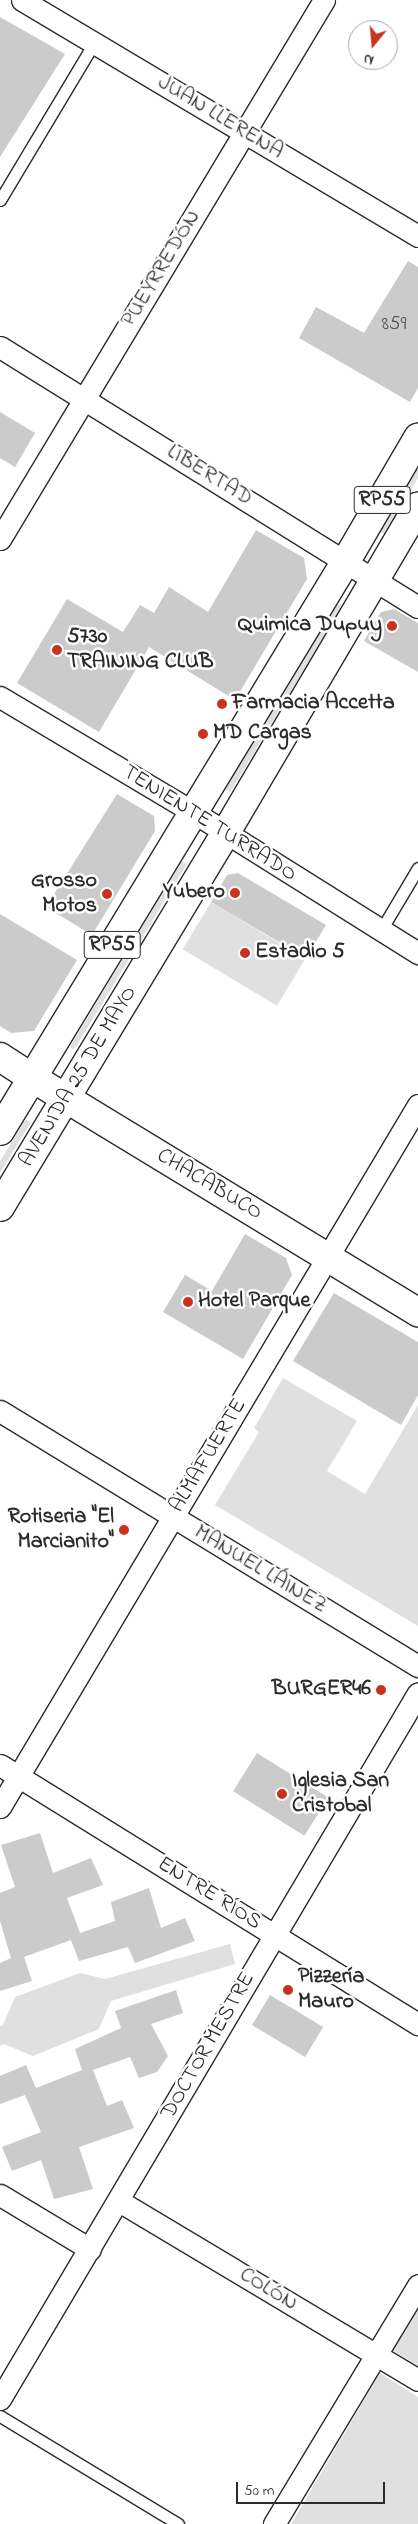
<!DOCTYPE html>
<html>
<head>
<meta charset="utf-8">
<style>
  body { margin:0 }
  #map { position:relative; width:418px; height:2524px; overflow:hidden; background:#fff; font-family:"Indie Flower",sans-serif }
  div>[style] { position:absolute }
  .green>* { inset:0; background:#e0e0e0; transform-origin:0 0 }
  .building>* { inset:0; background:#cbcbcb; transform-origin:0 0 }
  .roads { filter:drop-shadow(1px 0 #2b2b2b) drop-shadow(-1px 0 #2b2b2b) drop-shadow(0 1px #2b2b2b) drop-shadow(0 -1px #2b2b2b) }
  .service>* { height:11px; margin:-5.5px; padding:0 5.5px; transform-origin:5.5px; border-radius:5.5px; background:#fff }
  .minor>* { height:21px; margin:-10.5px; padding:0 10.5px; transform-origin:10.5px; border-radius:10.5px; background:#fff }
  .tertiary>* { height:28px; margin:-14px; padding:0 14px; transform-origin:14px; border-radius:14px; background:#fff }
  .secondary>* { height:28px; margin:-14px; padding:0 14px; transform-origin:14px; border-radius:14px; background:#fff }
  .primary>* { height:28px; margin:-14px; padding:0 14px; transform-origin:14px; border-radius:14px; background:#fff }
  .dots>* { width:14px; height:14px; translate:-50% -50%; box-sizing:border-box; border:2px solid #fff; border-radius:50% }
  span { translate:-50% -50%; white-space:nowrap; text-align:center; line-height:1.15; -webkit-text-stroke:5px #fff; paint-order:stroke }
  .number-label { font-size:20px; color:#535353 }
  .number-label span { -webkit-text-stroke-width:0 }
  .shield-label span { padding:1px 4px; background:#fff; border:1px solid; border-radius:4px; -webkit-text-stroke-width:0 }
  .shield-label { font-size:21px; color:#2b2b2b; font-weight:700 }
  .street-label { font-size:22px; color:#2b2b2b }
  .poi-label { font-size:22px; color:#2b2b2b; font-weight:700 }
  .right { translate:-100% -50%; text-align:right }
  .left { translate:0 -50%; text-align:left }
  .north { position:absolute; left:348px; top:20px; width:50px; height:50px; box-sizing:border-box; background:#fff; border:1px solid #aaa; border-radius:50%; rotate:197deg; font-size:14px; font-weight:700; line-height:20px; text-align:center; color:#2b2b2b }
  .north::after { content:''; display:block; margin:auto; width:18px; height:22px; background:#c8321e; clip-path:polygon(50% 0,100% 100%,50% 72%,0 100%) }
  .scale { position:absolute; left:236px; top:2482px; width:149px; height:22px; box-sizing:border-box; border:2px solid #2b2b2b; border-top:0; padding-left:6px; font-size:15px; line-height:18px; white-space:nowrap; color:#2b2b2b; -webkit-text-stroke:4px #fff; paint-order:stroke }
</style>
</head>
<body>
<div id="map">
  <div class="green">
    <i style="clip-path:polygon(418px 467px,418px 478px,384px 534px,380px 531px)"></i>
    <i style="left:337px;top:603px;width:6px;height:217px;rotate:31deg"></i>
    <i style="clip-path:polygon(182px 861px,187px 864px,74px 1050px,70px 1047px)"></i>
    <i style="left:211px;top:902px;width:110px;height:55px;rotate:31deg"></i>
    <i style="clip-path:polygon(26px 1119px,31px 1122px,0 1173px,0 1161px)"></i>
    <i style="clip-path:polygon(283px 1378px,357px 1421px,327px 1471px,365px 1494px,418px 1405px,418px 1626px,215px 1505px,259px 1432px,254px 1428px)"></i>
    <i style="clip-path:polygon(230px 1944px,235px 1964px,111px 2001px,99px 2029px,33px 2056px,4px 2044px,0 2046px,0 2026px,3px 2025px,15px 1997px,80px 1973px,105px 1979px)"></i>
    <i style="clip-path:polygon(418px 2309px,418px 2366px,392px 2350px)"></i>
    <i style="clip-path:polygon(380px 2373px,418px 2397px,418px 2524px,291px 2524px)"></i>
  </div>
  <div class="building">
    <i style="clip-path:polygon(0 17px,65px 54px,0 157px)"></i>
    <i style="clip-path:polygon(408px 261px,418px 267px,418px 388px,410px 402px,299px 338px,316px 307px,364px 333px)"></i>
    <i style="clip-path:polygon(0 412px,35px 433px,15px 467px,0 458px)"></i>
    <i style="clip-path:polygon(256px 530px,304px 558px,307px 579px,235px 700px,149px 647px,99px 732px,17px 683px,67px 599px,123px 632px,140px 605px,154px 613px,169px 587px,208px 612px)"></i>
    <i style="clip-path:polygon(394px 609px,418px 623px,418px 672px,364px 641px,381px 612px)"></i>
    <i style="clip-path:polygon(117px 794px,154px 816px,155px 831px,92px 935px,46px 907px)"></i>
    <i style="clip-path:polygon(238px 873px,326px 925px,306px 958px,211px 902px,227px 875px)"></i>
    <i style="clip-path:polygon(0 914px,77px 960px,34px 1031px,11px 1033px,0 1026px)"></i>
    <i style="clip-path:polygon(245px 1234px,286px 1258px,292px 1275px,243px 1359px,163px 1312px,185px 1275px,212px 1291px)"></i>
    <i style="clip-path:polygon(334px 1293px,418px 1342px,418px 1395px,401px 1425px,293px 1361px)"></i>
    <i style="left:257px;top:1753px;width:84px;height:45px;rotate:32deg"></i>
    <i style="clip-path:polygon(40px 1833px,53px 1873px,91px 1858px,103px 1885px,67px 1898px,80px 1933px,115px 1921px,111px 1902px,149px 1888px,161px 1928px,185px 1918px,195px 1941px,135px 1963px,128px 1947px,79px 1961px,71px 1940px,24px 1957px,32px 1981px,0 1991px,0 1963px,11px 1958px,0 1921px,0 1893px,15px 1887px,1px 1845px)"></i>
    <i style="clip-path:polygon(176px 1990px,183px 2013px,151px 2024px,168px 2056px,157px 2072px,139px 2078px,130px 2057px,93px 2070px,107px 2106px,122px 2100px,134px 2128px,79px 2147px,93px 2189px,54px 2199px,41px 2160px,12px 2171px,2px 2147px,41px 2132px,25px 2095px,0 2104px,0 2076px,26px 2065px,36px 2088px,82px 2070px,75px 2049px,121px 2028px,115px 2011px)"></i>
    <i style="left:270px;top:1995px;width:62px;height:35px;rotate:31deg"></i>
  </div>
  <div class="roads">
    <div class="service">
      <i style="left:0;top:200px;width:183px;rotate:-59.1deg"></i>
      <i style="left:381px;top:930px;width:72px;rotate:-59.2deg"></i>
      <i style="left:0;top:2416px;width:208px;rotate:31.2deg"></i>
    </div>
    <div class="minor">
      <i style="left:22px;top:0;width:461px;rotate:30.8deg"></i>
      <i style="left:0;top:347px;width:492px;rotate:31.9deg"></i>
      <i style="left:0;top:539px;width:629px;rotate:-58.99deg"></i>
      <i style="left:0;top:697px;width:225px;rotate:30.8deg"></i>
      <i style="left:193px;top:812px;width:266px;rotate:32.1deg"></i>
      <i style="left:0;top:1411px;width:490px;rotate:31.4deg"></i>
      <i style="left:0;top:1765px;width:492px;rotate:31.8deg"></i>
      <i style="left:0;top:1807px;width:817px;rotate:-59.23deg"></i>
      <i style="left:0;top:2195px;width:105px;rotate:31deg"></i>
      <i style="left:119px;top:2201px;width:348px;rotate:30.9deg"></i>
      <i style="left:0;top:2399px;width:820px;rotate:-59.37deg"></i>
      <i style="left:274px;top:2524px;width:279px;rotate:-58.9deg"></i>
    </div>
    <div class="tertiary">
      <i style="left:0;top:1057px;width:37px;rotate:33deg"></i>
    </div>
    <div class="secondary">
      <i style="left:31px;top:1077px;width:453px;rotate:31.3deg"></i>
    </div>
    <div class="primary">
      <i style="left:0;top:1131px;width:667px;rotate:-58.74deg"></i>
      <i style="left:346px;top:561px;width:143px;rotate:-59.7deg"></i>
      <i style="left:0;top:1207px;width:436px;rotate:-58.9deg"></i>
      <i style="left:225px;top:834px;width:380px;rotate:-59.5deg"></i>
    </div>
  </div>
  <div class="dots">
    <i style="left:392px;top:626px;background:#c8321e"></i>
    <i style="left:57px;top:650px;background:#c8321e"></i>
    <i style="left:222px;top:704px;background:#c8321e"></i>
    <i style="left:203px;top:734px;background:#c8321e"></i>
    <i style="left:235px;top:893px;background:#c8321e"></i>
    <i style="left:107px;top:894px;background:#c8321e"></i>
    <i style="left:245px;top:953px;background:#c8321e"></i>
    <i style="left:188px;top:1302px;background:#c8321e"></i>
    <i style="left:124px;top:1530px;background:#c8321e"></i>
    <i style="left:381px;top:1690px;background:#c8321e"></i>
    <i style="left:282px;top:1794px;background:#c8321e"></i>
    <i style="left:288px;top:1990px;background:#c8321e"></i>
  </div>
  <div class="number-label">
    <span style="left:394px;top:324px">859</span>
  </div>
  <div class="shield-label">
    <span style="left:382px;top:500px">RP55</span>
    <span style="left:112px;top:945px">RP55</span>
  </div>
  <div class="street-label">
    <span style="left:220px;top:118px;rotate:31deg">JUAN LLERENA</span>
    <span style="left:162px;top:269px;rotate:-59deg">PUEYRREDÓN</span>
    <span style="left:209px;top:476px;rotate:32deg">LIBERTAD</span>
    <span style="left:209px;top:824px;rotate:32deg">TENIENTE TURRADO</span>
    <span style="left:79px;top:1077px;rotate:-59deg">AVENIDA 25 DE MAYO</span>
    <span style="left:209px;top:1185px;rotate:31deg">CHACABUCO</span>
    <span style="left:209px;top:1456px;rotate:-59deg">ALMAFUERTE</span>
    <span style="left:260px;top:1570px;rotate:31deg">MANUEL LÁINEZ</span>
    <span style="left:209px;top:1894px;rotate:32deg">ENTRE RÍOS</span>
    <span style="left:209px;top:2046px;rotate:-60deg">DOCTOR MESTRE</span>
    <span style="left:268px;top:2290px;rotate:31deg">COLÓN</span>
  </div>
  <div class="poi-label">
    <span class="right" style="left:382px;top:626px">Quimica Dupuy</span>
    <span class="left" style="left:67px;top:650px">5730<br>TRAINING CLUB</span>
    <span class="left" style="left:232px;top:704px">Farmacia Accetta</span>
    <span class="left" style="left:213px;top:734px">MD Cargas</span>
    <span class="right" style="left:97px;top:894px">Grosso<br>Motos</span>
    <span class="right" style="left:225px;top:893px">Yubero</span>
    <span class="left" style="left:255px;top:953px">Estadio 5</span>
    <span class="left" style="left:198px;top:1302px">Hotel Parque</span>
    <span class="right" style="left:114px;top:1530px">Rotiseria "El<br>Marcianito"</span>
    <span class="right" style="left:371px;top:1690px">BURGER46</span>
    <span class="left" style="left:292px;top:1794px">Iglesia San<br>Cristobal</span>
    <span class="left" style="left:298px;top:1990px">Pizzería<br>Mauro</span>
  </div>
  <div class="north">N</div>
  <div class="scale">50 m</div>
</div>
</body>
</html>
